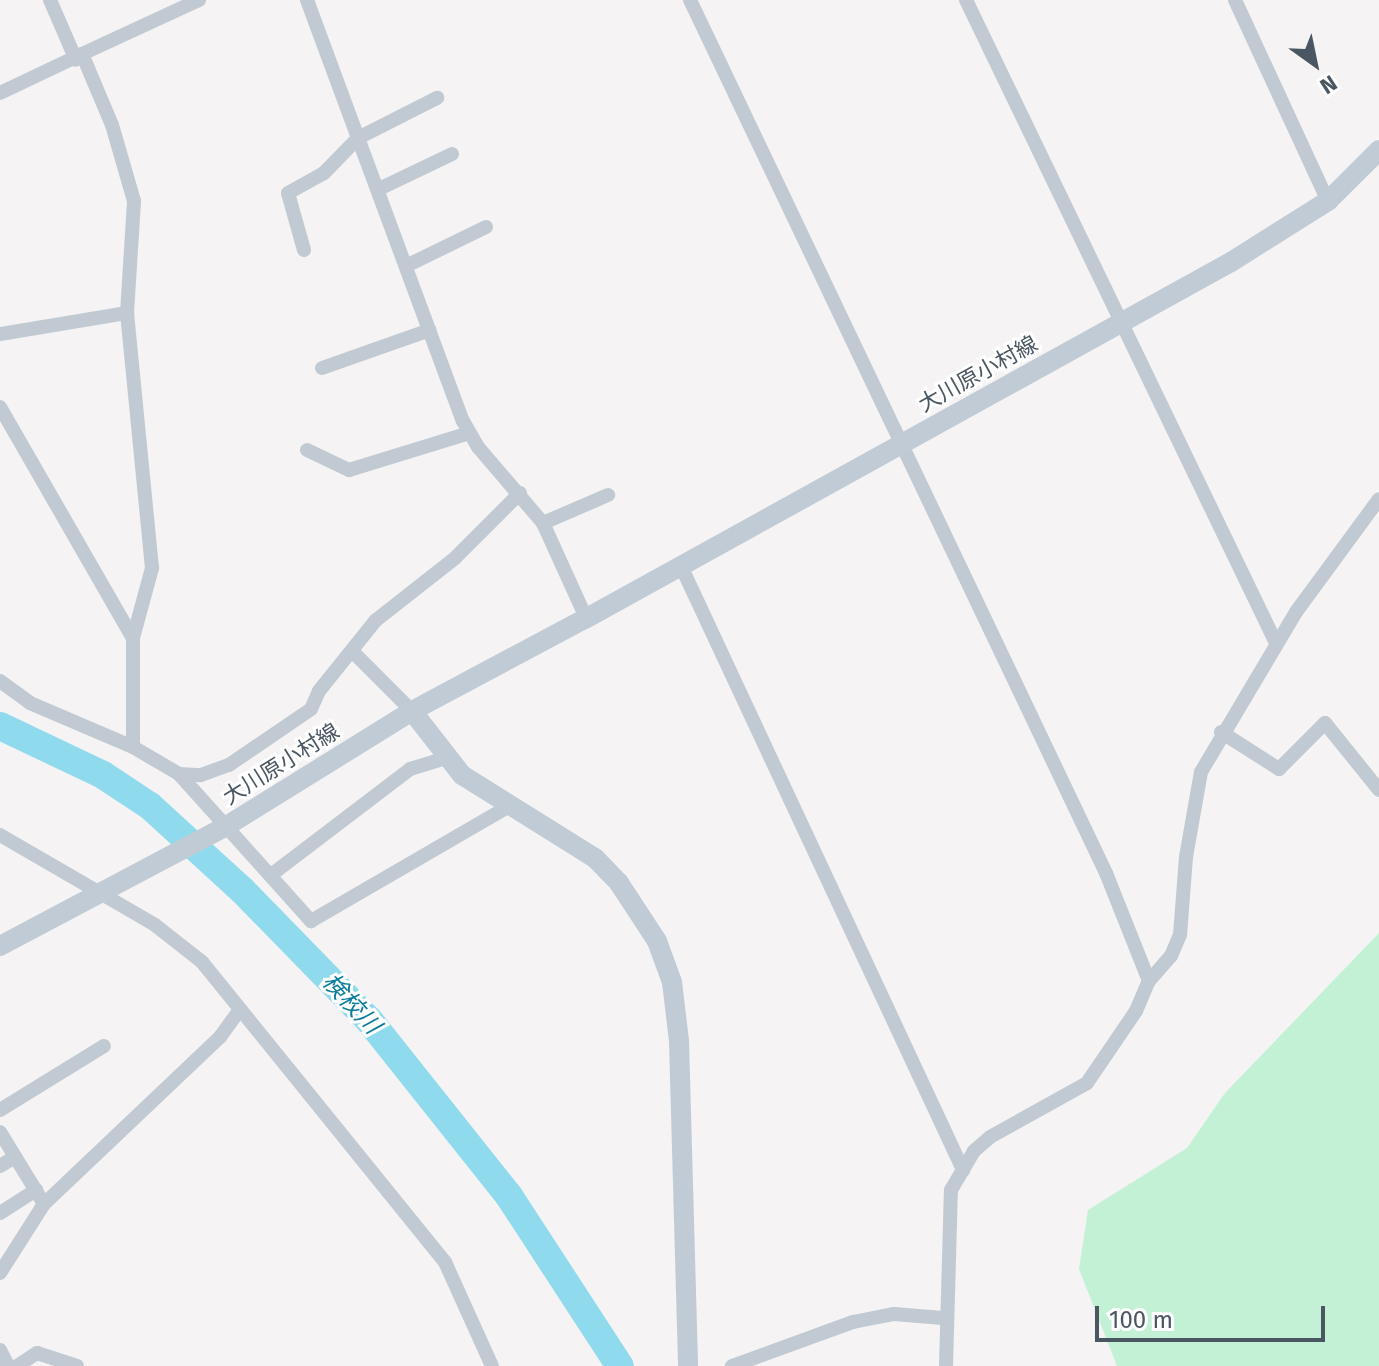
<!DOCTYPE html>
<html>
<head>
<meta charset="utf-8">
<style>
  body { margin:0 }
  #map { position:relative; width:1379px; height:1366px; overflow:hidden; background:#f5f3f3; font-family:"Fira Sans","Noto Sans JP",sans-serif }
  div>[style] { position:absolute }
  .green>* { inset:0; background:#c3f1d5 }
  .river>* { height:28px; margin:-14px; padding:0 14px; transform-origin:14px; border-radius:14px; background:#90daee }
  .street>* { height:14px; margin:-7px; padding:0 7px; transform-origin:7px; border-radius:7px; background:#c1cad2 }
  .secondary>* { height:20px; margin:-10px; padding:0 10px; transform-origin:10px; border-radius:10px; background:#c1cbd6 }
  span { translate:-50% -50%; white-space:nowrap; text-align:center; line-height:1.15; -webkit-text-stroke:6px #fff; paint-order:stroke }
  .street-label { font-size:22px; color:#4a5661 }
  .water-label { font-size:24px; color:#0c7c9b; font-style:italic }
  .north { position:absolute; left:1275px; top:24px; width:80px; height:80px; -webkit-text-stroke:6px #fff; paint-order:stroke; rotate:147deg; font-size:22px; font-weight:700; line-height:32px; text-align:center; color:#4a5661 }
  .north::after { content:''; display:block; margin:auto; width:28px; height:36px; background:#4a5661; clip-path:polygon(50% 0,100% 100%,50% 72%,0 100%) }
  .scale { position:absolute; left:1095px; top:1306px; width:230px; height:36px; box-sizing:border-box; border:4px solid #4a5661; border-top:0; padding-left:10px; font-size:24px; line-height:28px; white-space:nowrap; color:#4a5661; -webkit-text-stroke:6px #fff; paint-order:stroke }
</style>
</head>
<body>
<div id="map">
  <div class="green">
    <i style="clip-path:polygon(1379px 933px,1379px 1366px,1117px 1366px,1079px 1269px,1088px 1210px,1187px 1148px,1225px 1093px)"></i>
  </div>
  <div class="river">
    <i style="left:0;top:726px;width:114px;rotate:25.4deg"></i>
    <i style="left:103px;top:775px;width:56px;rotate:33.4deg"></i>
    <i style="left:150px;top:806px;width:125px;rotate:42.4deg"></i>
    <i style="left:242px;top:890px;width:182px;rotate:45.7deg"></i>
    <i style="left:369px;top:1020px;width:225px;rotate:51.5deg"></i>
    <i style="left:509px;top:1196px;width:203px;rotate:56.9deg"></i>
  </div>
  <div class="street">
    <i style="left:50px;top:0;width:65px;rotate:66.6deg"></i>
    <i style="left:307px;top:0;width:449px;rotate:69.7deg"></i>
    <i style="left:463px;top:421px;width:30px;rotate:60deg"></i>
    <i style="left:478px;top:447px;width:100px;rotate:49.5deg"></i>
    <i style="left:543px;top:523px;width:104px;rotate:65.6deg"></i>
    <i style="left:690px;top:0;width:967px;rotate:64.52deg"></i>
    <i style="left:1106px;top:873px;width:116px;rotate:68.3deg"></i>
    <i style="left:966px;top:0;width:714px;rotate:64.26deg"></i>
    <i style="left:1235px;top:0;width:221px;rotate:65.2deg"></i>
    <i style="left:0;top:93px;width:91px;rotate:-25.4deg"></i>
    <i style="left:379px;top:189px;width:81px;rotate:-25.6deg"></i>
    <i style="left:304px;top:250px;width:59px;rotate:-105.7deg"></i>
    <i style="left:288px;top:193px;width:41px;rotate:-29.1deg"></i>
    <i style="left:324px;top:173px;width:49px;rotate:-45.8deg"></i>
    <i style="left:358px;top:138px;width:89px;rotate:-26.9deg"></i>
    <i style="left:406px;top:266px;width:89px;rotate:-26deg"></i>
    <i style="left:0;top:334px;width:129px;rotate:-9.4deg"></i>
    <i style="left:322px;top:368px;width:114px;rotate:-19.4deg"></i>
    <i style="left:0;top:407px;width:267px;rotate:60.1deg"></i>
    <i style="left:307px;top:450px;width:47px;rotate:25.5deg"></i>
    <i style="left:349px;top:470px;width:126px;rotate:-17.1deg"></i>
    <i style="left:543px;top:523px;width:71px;rotate:-23.3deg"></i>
    <i style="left:681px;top:566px;width:667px;rotate:64.97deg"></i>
    <i style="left:354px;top:653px;width:82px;rotate:45deg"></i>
    <i style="left:0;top:681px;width:37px;rotate:36deg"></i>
    <i style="left:30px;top:703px;width:112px;rotate:23.1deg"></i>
    <i style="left:133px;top:747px;width:53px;rotate:30.4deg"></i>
    <i style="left:179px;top:774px;width:198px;rotate:48.1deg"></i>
    <i style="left:311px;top:921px;width:231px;rotate:-30.1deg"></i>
    <i style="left:1221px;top:732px;width:69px;rotate:32.5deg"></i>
    <i style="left:1279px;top:769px;width:65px;rotate:-45deg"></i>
    <i style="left:1325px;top:723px;width:86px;rotate:51.1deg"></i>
    <i style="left:133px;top:747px;width:109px;rotate:-90deg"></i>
    <i style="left:133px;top:638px;width:73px;rotate:-74.8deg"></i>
    <i style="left:152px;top:568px;width:256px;rotate:-95.6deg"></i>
    <i style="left:127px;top:313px;width:112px;rotate:-86.4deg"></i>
    <i style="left:134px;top:201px;width:79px;rotate:-106.1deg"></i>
    <i style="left:112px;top:125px;width:77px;rotate:-112.9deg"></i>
    <i style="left:82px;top:54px;width:129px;rotate:-24.8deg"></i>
    <i style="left:179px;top:774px;width:22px;rotate:3deg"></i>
    <i style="left:201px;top:775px;width:30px;rotate:-20deg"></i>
    <i style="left:229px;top:765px;width:99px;rotate:-34.3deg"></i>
    <i style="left:311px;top:709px;width:20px;rotate:-66deg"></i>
    <i style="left:319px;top:691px;width:90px;rotate:-51.3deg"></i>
    <i style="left:375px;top:621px;width:102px;rotate:-38.2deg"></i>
    <i style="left:455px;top:558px;width:92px;rotate:-45deg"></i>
    <i style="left:0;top:835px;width:179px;rotate:30.1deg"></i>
    <i style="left:155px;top:925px;width:60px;rotate:38.2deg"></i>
    <i style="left:202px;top:962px;width:386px;rotate:51deg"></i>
    <i style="left:445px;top:1262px;width:114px;rotate:65.7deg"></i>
    <i style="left:271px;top:875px;width:175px;rotate:-37.3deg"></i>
    <i style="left:410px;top:769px;width:39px;rotate:-17deg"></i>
    <i style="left:0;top:1110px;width:122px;rotate:-31.6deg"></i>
    <i style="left:0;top:1132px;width:84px;rotate:58.6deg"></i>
    <i style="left:0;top:1166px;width:17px;rotate:-31deg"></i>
    <i style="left:0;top:1213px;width:43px;rotate:-32.6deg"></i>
    <i style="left:0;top:1273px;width:82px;rotate:-57.5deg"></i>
    <i style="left:44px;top:1204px;width:243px;rotate:-43.5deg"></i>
    <i style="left:220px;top:1037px;width:31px;rotate:-54deg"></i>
    <i style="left:0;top:1350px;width:18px;rotate:63deg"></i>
    <i style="left:17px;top:1366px;width:24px;rotate:-33deg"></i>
    <i style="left:37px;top:1353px;width:42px;rotate:18deg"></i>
    <i style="left:732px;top:1366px;width:129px;rotate:-20deg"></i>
    <i style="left:853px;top:1322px;width:42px;rotate:-11deg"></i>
    <i style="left:894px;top:1314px;width:49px;rotate:4.7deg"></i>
    <i style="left:946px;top:1366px;width:176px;rotate:-88.4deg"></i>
    <i style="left:951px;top:1190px;width:45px;rotate:-59.5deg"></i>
    <i style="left:974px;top:1151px;width:21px;rotate:-41deg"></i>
    <i style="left:990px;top:1137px;width:111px;rotate:-29.1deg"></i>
    <i style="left:1087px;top:1083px;width:87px;rotate:-55.8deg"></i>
    <i style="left:1136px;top:1011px;width:33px;rotate:-67deg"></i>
    <i style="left:1149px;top:981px;width:33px;rotate:-49deg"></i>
    <i style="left:1171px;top:956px;width:23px;rotate:-67deg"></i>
    <i style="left:1180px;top:935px;width:78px;rotate:-85.6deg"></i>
    <i style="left:1186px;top:857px;width:86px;rotate:-80deg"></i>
    <i style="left:1201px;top:772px;width:186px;rotate:-59.3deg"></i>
    <i style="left:1296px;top:612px;width:140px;rotate:-53.7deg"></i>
  </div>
  <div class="secondary">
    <i style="left:585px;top:619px;width:738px;rotate:-28.93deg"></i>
    <i style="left:1231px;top:262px;width:115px;rotate:-32.2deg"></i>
    <i style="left:1328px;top:201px;width:72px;rotate:-45deg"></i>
    <i style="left:412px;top:711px;width:81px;rotate:52deg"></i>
    <i style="left:462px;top:775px;width:157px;rotate:32deg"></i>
    <i style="left:595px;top:858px;width:35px;rotate:46deg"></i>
    <i style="left:619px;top:883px;width:69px;rotate:56.8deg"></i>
    <i style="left:657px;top:941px;width:44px;rotate:69.9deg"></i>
    <i style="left:672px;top:982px;width:59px;rotate:83.2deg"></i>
    <i style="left:679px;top:1041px;width:325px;rotate:88.4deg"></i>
    <i style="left:0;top:946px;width:255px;rotate:-27.9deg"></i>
    <i style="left:225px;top:827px;width:220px;rotate:-31.8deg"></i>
    <i style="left:412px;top:711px;width:197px;rotate:-28.1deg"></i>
  </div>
  <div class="street-label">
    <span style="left:978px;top:374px;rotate:-29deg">大川原小村線</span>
    <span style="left:281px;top:764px;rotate:-32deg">大川原小村線</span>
  </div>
  <div class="water-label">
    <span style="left:351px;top:1004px;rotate:47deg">検校川</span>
  </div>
  <div class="north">N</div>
  <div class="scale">100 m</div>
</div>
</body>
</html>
